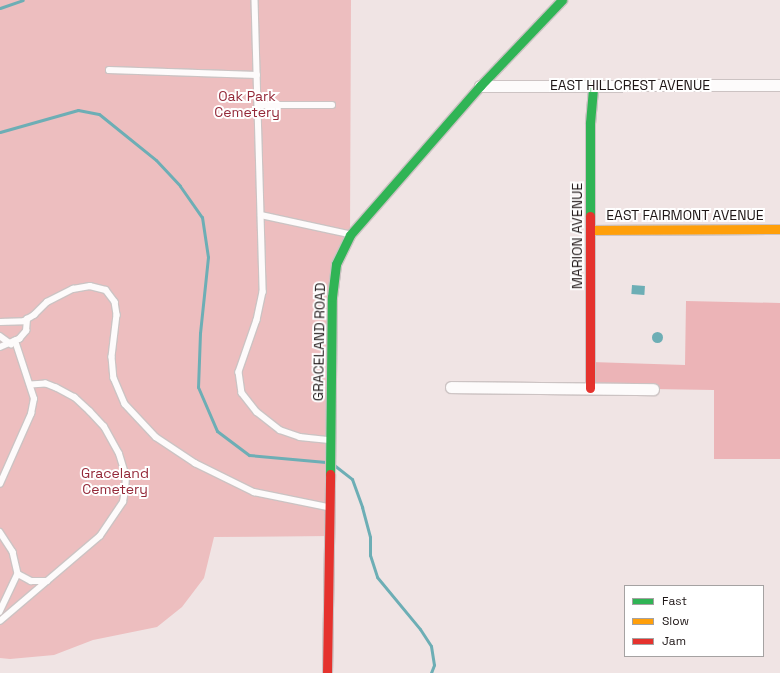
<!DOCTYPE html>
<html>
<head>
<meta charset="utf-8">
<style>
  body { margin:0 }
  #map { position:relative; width:780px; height:673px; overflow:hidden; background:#f0e4e4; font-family:"Space Grotesk",sans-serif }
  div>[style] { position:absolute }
  .green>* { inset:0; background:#edbebf }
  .forest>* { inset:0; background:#ecb4b7 }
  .water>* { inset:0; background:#6daeb5; transform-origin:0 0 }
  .round { border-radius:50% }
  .stream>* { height:3px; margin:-1.5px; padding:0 1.5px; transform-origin:1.5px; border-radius:1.5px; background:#6daeb5 }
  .roads { filter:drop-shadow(1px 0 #ccc3c3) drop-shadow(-1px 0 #ccc3c3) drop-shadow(0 1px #ccc3c3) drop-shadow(0 -1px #ccc3c3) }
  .lane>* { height:5.5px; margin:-2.75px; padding:0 2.75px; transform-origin:2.75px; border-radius:2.75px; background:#fdfbfb }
  .street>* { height:11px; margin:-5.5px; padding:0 5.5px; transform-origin:5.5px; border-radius:5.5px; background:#fdfbfb }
  .fast>* { height:9px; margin:-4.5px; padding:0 4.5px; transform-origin:4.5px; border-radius:4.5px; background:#30b455 }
  .slow>* { height:9px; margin:-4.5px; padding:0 4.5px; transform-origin:4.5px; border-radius:4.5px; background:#ff9f0a }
  .jam>* { height:9px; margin:-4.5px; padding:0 4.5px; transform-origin:4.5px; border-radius:4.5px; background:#e5322d }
  span { translate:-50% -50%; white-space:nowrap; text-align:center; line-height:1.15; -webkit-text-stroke:4px #fff; paint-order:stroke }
  .street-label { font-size:14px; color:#1e1616 }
  .park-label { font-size:14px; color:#942939 }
  .legend { position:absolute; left:624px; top:585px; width:140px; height:72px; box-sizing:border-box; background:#fff; border:1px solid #a5a2a2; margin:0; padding:5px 7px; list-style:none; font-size:12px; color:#1e1616 }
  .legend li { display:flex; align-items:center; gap:8px; height:20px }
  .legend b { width:20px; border:1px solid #a5a2a2 }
</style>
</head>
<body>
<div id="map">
  <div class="green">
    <i style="clip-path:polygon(0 0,351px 0,350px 235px,336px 264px,330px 536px,214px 537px,204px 578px,182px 607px,157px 627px,93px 640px,54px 655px,10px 659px,0 658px)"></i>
  </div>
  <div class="forest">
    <i style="clip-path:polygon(686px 301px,780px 303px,780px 459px,714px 459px,714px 390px,590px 388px,591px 362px,685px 365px)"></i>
  </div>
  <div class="water">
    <i style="left:632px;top:285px;width:13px;height:9px;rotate:4deg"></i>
    <i class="round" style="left:651.5px;top:331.5px;width:11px;height:11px"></i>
  </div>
  <div class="stream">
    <i style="left:0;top:8px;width:24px;rotate:-19deg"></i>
    <i style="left:0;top:132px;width:81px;rotate:-15.8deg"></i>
    <i style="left:78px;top:110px;width:21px;rotate:11deg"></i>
    <i style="left:99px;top:114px;width:73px;rotate:38.9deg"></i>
    <i style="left:156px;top:160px;width:35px;rotate:47deg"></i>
    <i style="left:180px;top:186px;width:38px;rotate:55deg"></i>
    <i style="left:202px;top:217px;width:40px;rotate:81.5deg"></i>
    <i style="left:208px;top:257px;width:76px;rotate:96deg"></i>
    <i style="left:200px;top:333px;width:54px;rotate:92.1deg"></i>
    <i style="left:198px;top:387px;width:48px;rotate:66.6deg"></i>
    <i style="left:217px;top:431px;width:40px;rotate:37deg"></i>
    <i style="left:249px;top:455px;width:77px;rotate:5.2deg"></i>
    <i style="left:334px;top:465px;width:23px;rotate:38deg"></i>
    <i style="left:352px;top:479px;width:30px;rotate:70deg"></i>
    <i style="left:362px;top:507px;width:31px;rotate:75deg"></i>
    <i style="left:370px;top:537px;width:18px;rotate:90deg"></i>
    <i style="left:370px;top:555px;width:23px;rotate:72deg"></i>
    <i style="left:377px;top:577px;width:67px;rotate:50.4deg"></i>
    <i style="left:420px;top:629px;width:20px;rotate:57deg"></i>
    <i style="left:431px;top:646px;width:19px;rotate:81deg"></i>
    <i style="left:434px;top:665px;width:9px;rotate:111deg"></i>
  </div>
  <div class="roads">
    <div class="lane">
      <i style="left:255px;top:0;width:292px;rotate:88.4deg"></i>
      <i style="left:263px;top:292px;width:29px;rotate:102deg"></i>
      <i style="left:257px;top:320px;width:55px;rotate:109.1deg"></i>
      <i style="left:239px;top:372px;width:21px;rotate:82deg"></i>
      <i style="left:242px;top:393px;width:24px;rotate:52deg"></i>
      <i style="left:257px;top:412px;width:29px;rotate:38deg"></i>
      <i style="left:280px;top:430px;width:21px;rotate:19deg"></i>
      <i style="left:300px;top:437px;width:29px;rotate:6deg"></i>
      <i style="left:109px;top:70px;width:148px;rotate:1.9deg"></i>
      <i style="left:258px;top:105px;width:74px"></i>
      <i style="left:261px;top:215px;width:90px;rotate:12.2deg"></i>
      <i style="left:0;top:322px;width:24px;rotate:-2deg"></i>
      <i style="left:24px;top:321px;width:12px;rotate:-31deg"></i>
      <i style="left:34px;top:315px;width:18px;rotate:-45deg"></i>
      <i style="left:47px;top:302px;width:29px;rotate:-27deg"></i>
      <i style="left:73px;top:289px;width:17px;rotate:-10deg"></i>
      <i style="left:90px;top:286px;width:16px;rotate:14deg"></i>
      <i style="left:106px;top:290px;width:15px;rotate:53deg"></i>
      <i style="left:115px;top:302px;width:13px;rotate:81deg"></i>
      <i style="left:117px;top:315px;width:42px;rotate:96.8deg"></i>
      <i style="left:112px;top:357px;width:21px;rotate:85deg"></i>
      <i style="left:114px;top:378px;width:28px;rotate:67deg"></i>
      <i style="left:125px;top:404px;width:45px;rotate:46.8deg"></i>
      <i style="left:156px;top:437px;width:47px;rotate:33.7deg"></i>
      <i style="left:195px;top:463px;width:66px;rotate:26.2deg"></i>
      <i style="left:254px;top:492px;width:76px;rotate:11.5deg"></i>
      <i style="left:0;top:336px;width:14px;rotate:36deg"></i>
      <i style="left:0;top:347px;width:21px;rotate:-23deg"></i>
      <i style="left:19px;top:339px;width:11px;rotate:-49deg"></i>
      <i style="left:26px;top:331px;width:12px;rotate:-85deg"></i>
      <i style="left:0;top:484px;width:77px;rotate:-66.1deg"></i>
      <i style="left:31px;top:414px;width:15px;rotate:-79deg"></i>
      <i style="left:34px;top:399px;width:61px;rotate:-108.1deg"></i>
      <i style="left:0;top:532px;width:24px;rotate:57deg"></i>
      <i style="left:13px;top:552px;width:23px;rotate:77deg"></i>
      <i style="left:18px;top:574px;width:42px;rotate:115.3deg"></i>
      <i style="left:18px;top:574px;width:15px;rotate:28deg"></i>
      <i style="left:31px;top:581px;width:16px"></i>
      <i style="left:0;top:621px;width:131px;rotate:-40.4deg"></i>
      <i style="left:100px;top:536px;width:41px;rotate:-55.9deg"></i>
      <i style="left:123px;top:502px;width:11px;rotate:-80deg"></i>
      <i style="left:125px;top:491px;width:14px;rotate:-86deg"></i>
      <i style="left:126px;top:477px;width:24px;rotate:-107deg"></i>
      <i style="left:119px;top:454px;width:31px;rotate:-119deg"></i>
      <i style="left:104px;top:427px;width:21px;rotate:-133deg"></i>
      <i style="left:90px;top:412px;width:21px;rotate:-137deg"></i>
      <i style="left:75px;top:398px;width:21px;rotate:-152deg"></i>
      <i style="left:56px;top:388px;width:11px;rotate:-158deg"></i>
      <i style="left:46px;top:384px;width:15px;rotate:176deg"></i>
    </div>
    <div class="street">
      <i style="left:480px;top:86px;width:300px;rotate:-0.2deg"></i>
      <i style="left:451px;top:387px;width:202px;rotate:0.6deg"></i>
    </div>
    <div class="fast">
      <i style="left:590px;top:216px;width:93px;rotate:-90deg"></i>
      <i style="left:590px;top:123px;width:38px;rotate:-85deg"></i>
      <i style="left:330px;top:474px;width:177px;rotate:-89.4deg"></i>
      <i style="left:332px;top:297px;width:33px;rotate:-83deg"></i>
      <i style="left:336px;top:264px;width:32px;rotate:-64deg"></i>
      <i style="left:350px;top:235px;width:198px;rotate:-48.9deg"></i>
      <i style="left:480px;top:86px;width:119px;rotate:-46.4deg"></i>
    </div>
    <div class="slow">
      <i style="left:591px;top:230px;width:189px;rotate:-0.3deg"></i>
    </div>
    <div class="jam">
      <i style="left:590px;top:216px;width:172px;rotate:90deg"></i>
      <i style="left:327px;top:673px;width:199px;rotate:-89.1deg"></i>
    </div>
  </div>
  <div class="street-label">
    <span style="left:630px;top:85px">EAST HILLCREST AVENUE</span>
    <span style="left:685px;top:215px">EAST FAIRMONT AVENUE</span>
    <span style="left:577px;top:236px;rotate:-90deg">MARION AVENUE</span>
    <span style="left:319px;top:342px;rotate:-89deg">GRACELAND ROAD</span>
  </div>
  <div class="park-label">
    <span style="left:247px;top:104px">Oak Park<br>Cemetery</span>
    <span style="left:115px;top:481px">Graceland<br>Cemetery</span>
  </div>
  <ul class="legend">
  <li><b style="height:5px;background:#30b455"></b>Fast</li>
  <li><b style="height:5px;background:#ff9f0a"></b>Slow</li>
  <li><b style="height:5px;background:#e5322d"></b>Jam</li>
  </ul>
</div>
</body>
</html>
